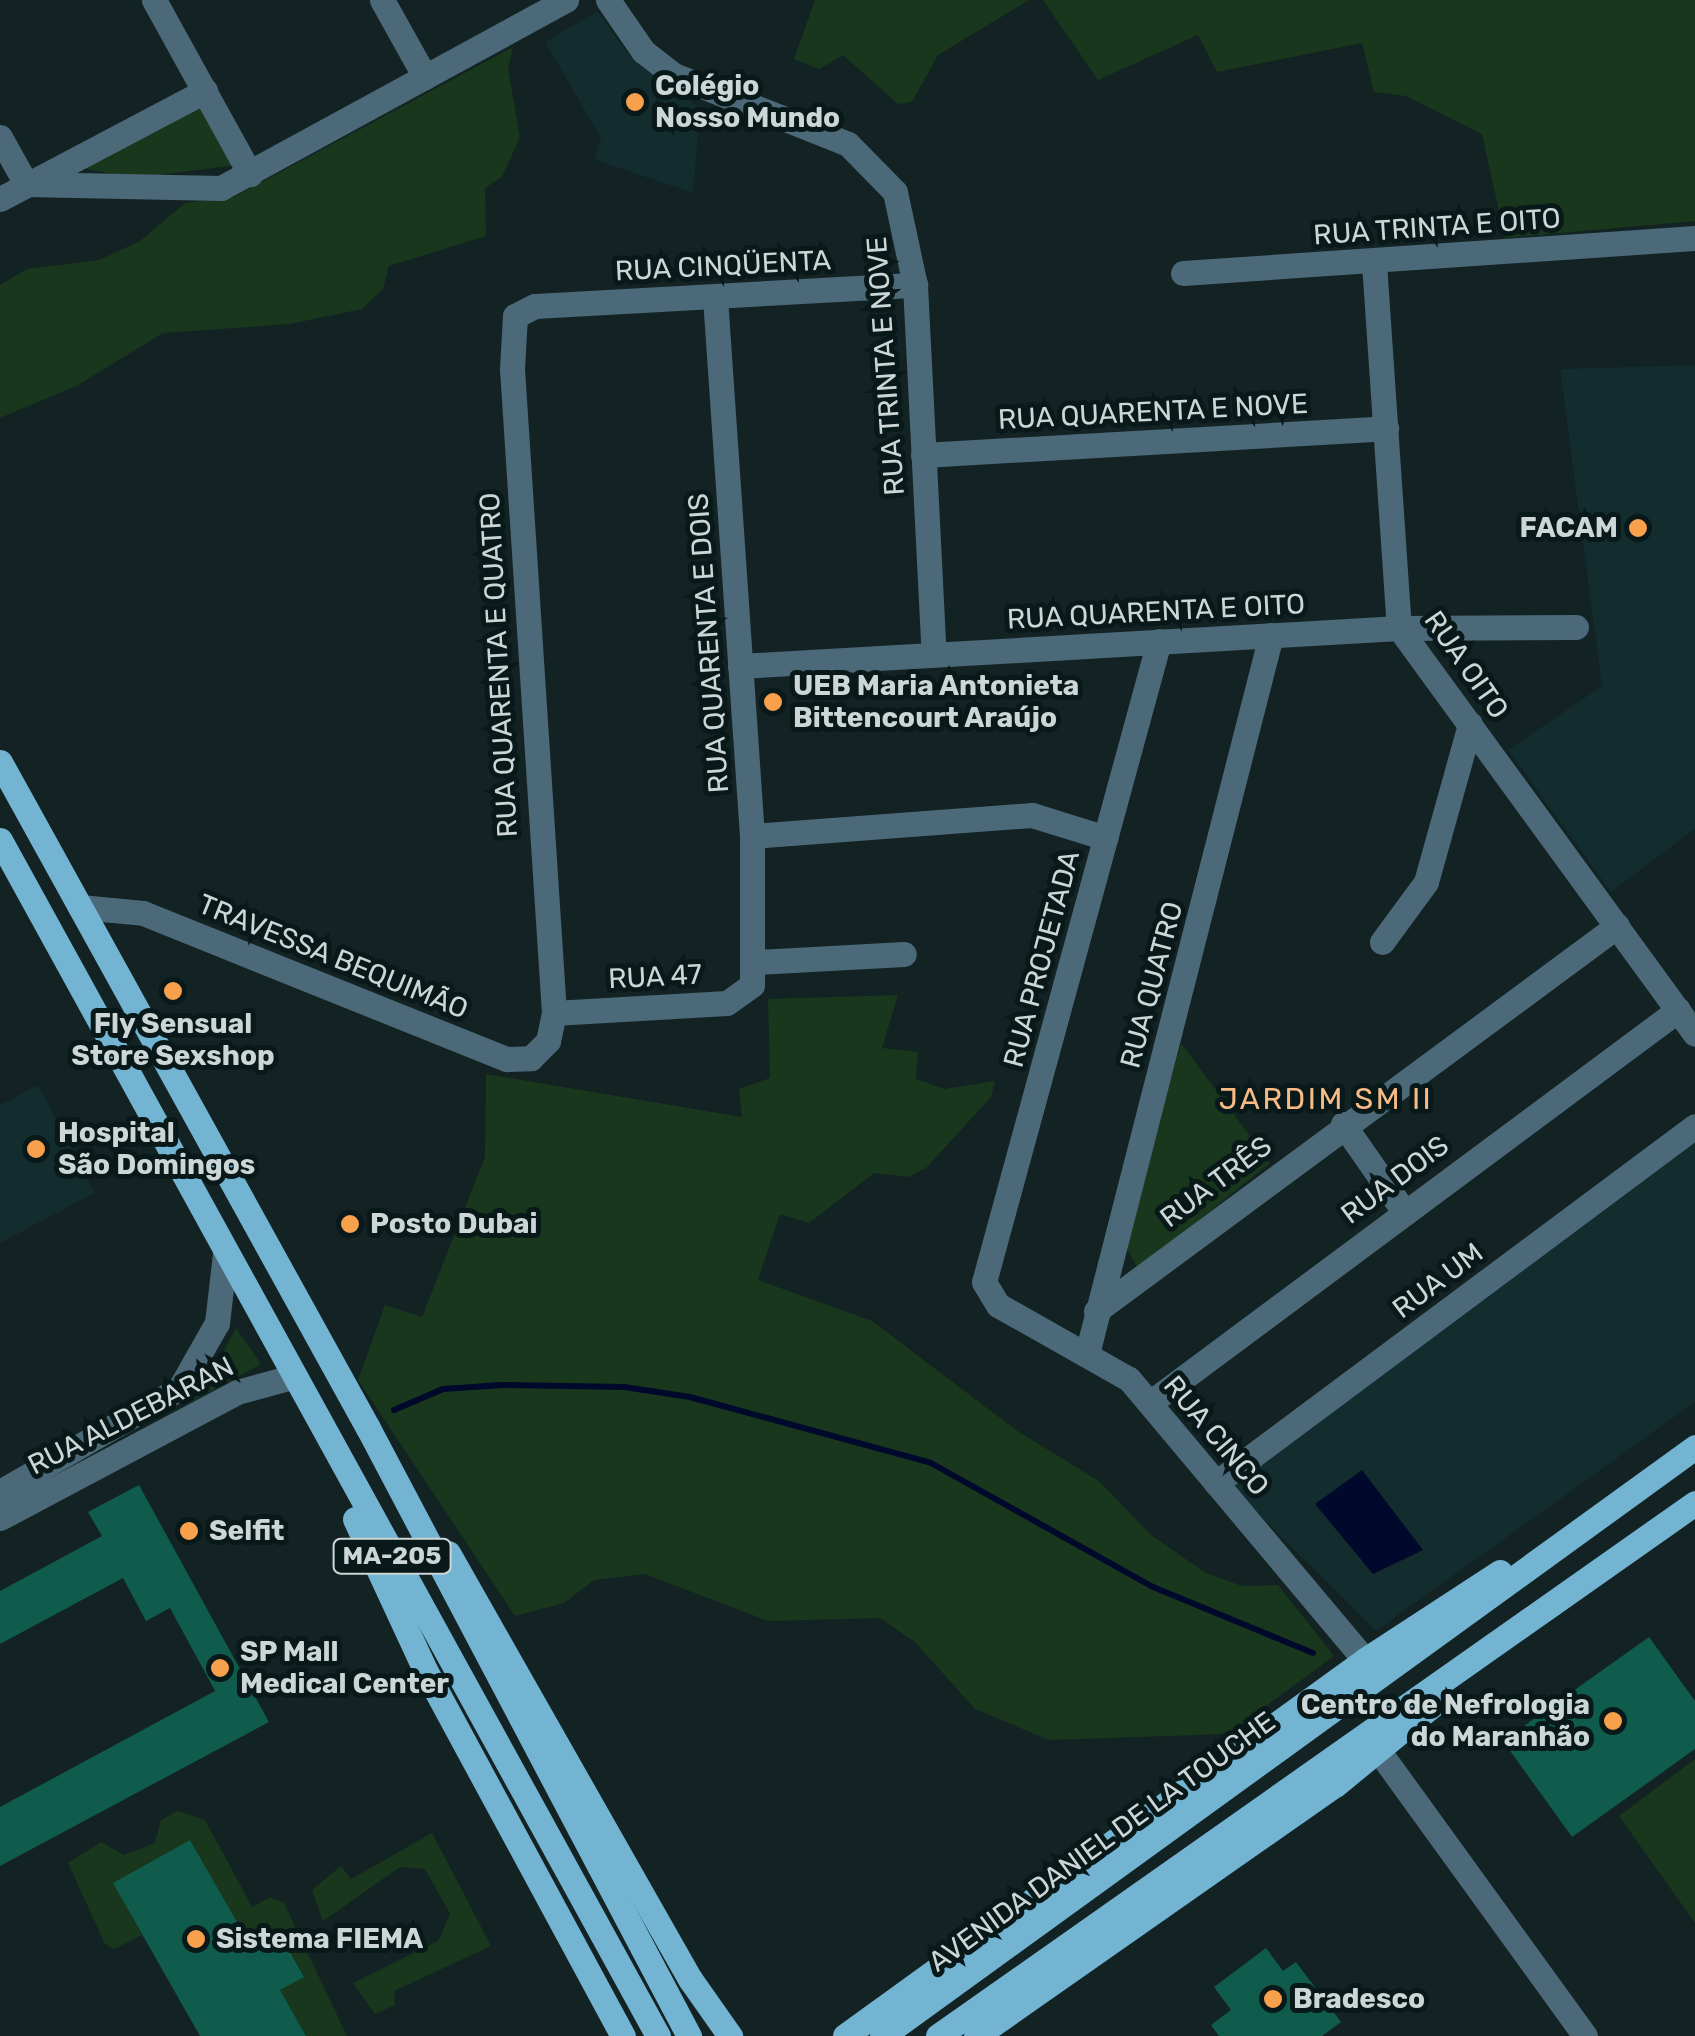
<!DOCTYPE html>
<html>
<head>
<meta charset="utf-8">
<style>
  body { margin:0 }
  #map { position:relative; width:1695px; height:2036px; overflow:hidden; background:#132223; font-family:Rubik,sans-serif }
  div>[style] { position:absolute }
  .built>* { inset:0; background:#132c2e }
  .green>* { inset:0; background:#19371c }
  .water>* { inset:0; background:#00092c }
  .stream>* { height:6px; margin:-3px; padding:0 3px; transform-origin:3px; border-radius:3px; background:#00092c }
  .building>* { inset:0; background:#105c4c }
  .minor>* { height:25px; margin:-12.5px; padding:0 12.5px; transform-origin:12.5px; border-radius:12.5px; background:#4b6978 }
  .major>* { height:25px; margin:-12.5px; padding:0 12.5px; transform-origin:12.5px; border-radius:12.5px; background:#73b4d3 }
  .dots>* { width:28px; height:28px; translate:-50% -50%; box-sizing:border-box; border:5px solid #09191a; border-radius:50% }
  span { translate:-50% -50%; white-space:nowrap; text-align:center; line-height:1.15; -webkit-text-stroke:10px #09191a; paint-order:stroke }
  .shield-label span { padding:2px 8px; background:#09191a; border:2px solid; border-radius:8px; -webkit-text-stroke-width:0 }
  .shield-label { font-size:25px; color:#cdd6d7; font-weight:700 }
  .poi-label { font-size:28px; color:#cdd6d7; font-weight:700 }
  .left { translate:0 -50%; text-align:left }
  .right { translate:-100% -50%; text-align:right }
  .street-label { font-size:28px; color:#cdd6d7 }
  .neighbourhood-label { font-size:30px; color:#f9bb85; letter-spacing:2.5px }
</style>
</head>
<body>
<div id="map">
  <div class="built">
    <i style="clip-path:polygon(597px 11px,631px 58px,700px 108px,693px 193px,595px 160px,601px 138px,545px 42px)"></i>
    <i style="clip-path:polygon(1695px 365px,1695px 829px,1611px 892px,1508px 750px,1602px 686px,1560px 369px)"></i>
    <i style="clip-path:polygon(38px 1085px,95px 1193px,0 1243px,0 1105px)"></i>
    <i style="clip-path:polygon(1695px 1141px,1695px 1402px,1376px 1631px,1231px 1486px)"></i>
  </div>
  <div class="green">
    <i style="clip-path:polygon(815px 0,1029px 0,938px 55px,912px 102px,898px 104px,843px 55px,819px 69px,794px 59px)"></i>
    <i style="clip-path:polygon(1043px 0,1695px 0,1695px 221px,1505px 238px,1482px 134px,1406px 96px,1374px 92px,1362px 43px,1217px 72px,1198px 35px,1098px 80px)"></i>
    <i style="clip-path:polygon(513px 47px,508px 69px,520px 137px,502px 177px,485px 188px,486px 236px,389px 266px,383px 289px,362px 309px,290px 324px,163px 333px,78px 385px,0 418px,0 285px,27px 269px,99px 260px,140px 241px,185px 203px,234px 197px)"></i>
    <i style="clip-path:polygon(202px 105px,237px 165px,133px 178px,82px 168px)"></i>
    <i style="clip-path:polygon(898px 995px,882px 1048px,918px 1052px,916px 1079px,944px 1089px,995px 1081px,991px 1097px,926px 1168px,908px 1177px,874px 1173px,809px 1223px,780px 1214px,758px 1280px,872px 1321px,1016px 1430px,1100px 1482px,1151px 1535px,1206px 1573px,1242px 1586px,1278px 1585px,1334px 1656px,1228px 1734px,1049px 1740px,975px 1709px,915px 1642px,880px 1618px,768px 1621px,645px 1574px,594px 1580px,564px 1603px,515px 1616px,358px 1380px,385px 1305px,422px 1317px,485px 1157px,486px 1074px,742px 1117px,739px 1089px,770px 1078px,768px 999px)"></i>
    <i style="clip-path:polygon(1181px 1043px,1270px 1163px,1138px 1269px,1125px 1245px)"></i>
    <i style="clip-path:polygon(236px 1328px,261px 1364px,191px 1402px,207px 1383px)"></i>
    <i style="clip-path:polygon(1695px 1759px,1695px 1923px,1619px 1816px)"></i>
    <i style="clip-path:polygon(178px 1811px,205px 1820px,252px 1907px,270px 1897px,284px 1903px,347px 2036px,306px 2036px,280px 1990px,304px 1976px,277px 1928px,249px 1943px,190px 1840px,114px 1883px,142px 1935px,114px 1949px,105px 1944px,68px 1863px,101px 1842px,124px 1855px,155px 1843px,161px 1820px)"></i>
    <i style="clip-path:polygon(432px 1833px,491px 1946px,394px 1991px,395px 2005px,375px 2014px,353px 1983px,438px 1941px,450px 1914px,425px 1869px,400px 1867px,323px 1921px,312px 1890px,341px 1866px,351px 1879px)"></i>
  </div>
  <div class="water">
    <i style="clip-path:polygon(1362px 1470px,1423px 1550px,1373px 1574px,1315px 1504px)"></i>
  </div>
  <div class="stream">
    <i style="left:394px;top:1410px;width:53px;rotate:-23.2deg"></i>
    <i style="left:443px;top:1389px;width:59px;rotate:-3.9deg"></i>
    <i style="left:502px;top:1385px;width:122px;rotate:0.9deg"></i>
    <i style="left:624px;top:1387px;width:67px;rotate:8.6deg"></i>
    <i style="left:690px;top:1397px;width:250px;rotate:15.3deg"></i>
    <i style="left:931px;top:1463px;width:254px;rotate:29.2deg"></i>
    <i style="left:1153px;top:1587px;width:173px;rotate:22.4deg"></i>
  </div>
  <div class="building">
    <i style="clip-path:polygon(139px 1485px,269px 1722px,0 1866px,0 1807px,215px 1691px,170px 1608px,146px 1621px,123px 1578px,0 1644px,0 1591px,102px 1536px,88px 1512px)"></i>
    <i style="clip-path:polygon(1649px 1637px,1695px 1701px,1695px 1749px,1572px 1837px,1503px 1741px)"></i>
    <i style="clip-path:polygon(190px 1840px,249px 1943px,277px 1928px,304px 1977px,280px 1990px,306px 2036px,200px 2036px,113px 1883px)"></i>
    <i style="clip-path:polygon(1266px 1948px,1283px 1971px,1296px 1962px,1341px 2022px,1322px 2036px,1219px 2036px,1211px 2025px,1231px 2010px,1214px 1987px)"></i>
  </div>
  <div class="minor">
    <i style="left:154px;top:0;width:199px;rotate:61.1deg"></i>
    <i style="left:382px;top:0;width:88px;rotate:60.8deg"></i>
    <i style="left:608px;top:0;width:62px;rotate:55.5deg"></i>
    <i style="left:643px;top:51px;width:39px;rotate:38deg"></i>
    <i style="left:674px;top:75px;width:187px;rotate:21.6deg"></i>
    <i style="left:848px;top:144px;width:67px;rotate:45.6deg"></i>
    <i style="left:895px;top:192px;width:95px;rotate:77.9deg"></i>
    <i style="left:915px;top:285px;width:370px;rotate:87.1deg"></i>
    <i style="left:0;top:137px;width:54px;rotate:61deg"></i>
    <i style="left:26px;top:184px;width:195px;rotate:1.2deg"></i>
    <i style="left:221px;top:188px;width:393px;rotate:-28.6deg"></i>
    <i style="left:0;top:199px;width:232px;rotate:-27.8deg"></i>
    <i style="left:1374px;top:263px;width:366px;rotate:86.1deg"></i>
    <i style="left:1399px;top:628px;width:502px;rotate:53.91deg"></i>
    <i style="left:1183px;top:273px;width:513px;rotate:-3.91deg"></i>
    <i style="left:923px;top:455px;width:464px;rotate:-3.3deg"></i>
    <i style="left:1159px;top:641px;width:664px;rotate:105.27deg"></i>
    <i style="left:984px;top:1282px;width:27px;rotate:59deg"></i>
    <i style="left:998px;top:1305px;width:150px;rotate:29.5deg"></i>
    <i style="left:1129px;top:1379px;width:367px;rotate:50deg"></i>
    <i style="left:740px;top:666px;width:660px;rotate:-3.3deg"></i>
    <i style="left:1399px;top:628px;width:177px;rotate:-0.3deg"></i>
    <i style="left:752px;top:836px;width:281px;rotate:-4.3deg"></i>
    <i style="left:1032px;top:815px;width:77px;rotate:17.3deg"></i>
    <i style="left:80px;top:907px;width:63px;rotate:5.4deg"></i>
    <i style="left:143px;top:913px;width:392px;rotate:21.9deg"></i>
    <i style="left:507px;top:1059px;width:24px;rotate:-2deg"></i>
    <i style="left:531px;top:1058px;width:24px;rotate:-45deg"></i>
    <i style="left:548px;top:1041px;width:29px;rotate:-78deg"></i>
    <i style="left:554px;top:1013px;width:645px;rotate:-93.73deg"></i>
    <i style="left:512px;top:369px;width:53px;rotate:-86.8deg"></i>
    <i style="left:515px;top:316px;width:22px;rotate:-27deg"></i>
    <i style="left:535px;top:306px;width:381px;rotate:-3.2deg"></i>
    <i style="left:1382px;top:942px;width:74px;rotate:-53.7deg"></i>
    <i style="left:1426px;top:882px;width:164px;rotate:-74.4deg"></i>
    <i style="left:756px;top:962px;width:148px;rotate:-3.1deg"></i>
    <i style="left:554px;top:1013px;width:173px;rotate:-3.3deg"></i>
    <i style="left:727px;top:1003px;width:31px;rotate:-36deg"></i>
    <i style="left:752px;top:985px;width:149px;rotate:-90deg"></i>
    <i style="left:752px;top:836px;width:540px;rotate:-93.93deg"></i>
    <i style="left:1343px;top:1124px;width:105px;rotate:55.1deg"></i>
    <i style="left:1096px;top:1311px;width:648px;rotate:-36.46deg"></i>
    <i style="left:1088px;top:1350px;width:738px;rotate:-75.64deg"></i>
    <i style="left:1151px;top:1402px;width:657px;rotate:-36.64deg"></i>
    <i style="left:1216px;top:1483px;width:597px;rotate:-36.7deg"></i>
    <i style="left:0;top:1492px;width:208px;rotate:-30deg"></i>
    <i style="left:180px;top:1388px;width:75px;rotate:-60.4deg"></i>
    <i style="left:217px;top:1323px;width:69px;rotate:-83.4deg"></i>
    <i style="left:0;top:1518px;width:268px;rotate:-28deg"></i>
    <i style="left:237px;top:1392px;width:57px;rotate:-15.3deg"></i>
    <i style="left:1378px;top:1750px;width:353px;rotate:54.1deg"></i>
  </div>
  <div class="major">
    <i style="left:0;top:762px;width:761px;rotate:61.08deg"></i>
    <i style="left:368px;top:1428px;width:688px;rotate:62.17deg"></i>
    <i style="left:0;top:840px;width:1365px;rotate:61.18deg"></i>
    <i style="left:355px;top:1519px;width:166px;rotate:65.1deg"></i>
    <i style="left:425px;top:1670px;width:416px;rotate:61.6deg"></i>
    <i style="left:448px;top:1553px;width:490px;rotate:60.4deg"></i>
    <i style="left:690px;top:1979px;width:70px;rotate:54.9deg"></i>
    <i style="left:845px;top:2036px;width:642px;rotate:-35.87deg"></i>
    <i style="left:1365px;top:1660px;width:161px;rotate:-33.1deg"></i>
    <i style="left:882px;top:2036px;width:1004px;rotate:-35.92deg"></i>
    <i style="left:938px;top:2036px;width:926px;rotate:-35.15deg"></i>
    <i style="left:976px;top:2036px;width:438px;rotate:-35deg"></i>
    <i style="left:1335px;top:1785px;width:128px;rotate:-39.3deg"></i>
  </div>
  <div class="dots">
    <i style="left:635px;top:102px;background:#f8a04b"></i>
    <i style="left:1638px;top:528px;background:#f8a04b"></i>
    <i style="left:773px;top:702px;background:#f8a04b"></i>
    <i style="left:173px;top:991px;background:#f8a04b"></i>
    <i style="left:36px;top:1149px;background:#f8a04b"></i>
    <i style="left:350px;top:1224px;background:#f8a04b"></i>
    <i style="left:189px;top:1531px;background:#f8a04b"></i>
    <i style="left:220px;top:1668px;background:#f8a04b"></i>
    <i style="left:1613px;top:1721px;background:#f8a04b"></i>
    <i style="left:196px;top:1939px;background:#f8a04b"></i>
    <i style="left:1273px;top:1999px;background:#f8a04b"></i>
  </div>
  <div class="shield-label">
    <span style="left:392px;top:1556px">MA-205</span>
  </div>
  <div class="poi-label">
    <span class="left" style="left:655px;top:102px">Colégio<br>Nosso Mundo</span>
    <span class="right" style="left:1618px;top:528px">FACAM</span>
    <span class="left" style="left:793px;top:702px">UEB Maria Antonieta<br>Bittencourt Araújo</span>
    <span style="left:173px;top:1040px">Fly Sensual<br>Store Sexshop</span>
    <span class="left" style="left:58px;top:1149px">Hospital<br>São Domingos</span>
    <span class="left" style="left:370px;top:1224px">Posto Dubai</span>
    <span class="left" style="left:209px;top:1531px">Selfit</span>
    <span class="left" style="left:240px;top:1668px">SP Mall<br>Medical Center</span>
    <span class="right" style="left:1590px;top:1721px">Centro de Nefrologia<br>do Maranhão</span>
    <span class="left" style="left:216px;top:1939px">Sistema FIEMA</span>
    <span class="left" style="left:1293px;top:1999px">Bradesco</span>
  </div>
  <div class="street-label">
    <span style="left:1437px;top:227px;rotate:-4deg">RUA TRINTA E OITO</span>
    <span style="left:723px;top:266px;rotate:-3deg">RUA CINQÜENTA</span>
    <span style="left:886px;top:366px;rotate:-94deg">RUA TRINTA E NOVE</span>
    <span style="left:1153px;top:412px;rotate:-3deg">RUA QUARENTA E NOVE</span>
    <span style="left:1156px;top:612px;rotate:-3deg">RUA QUARENTA E OITO</span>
    <span style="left:709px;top:643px;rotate:-94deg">RUA QUARENTA E DOIS</span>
    <span style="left:499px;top:665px;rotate:-93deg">RUA QUARENTA E QUATRO</span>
    <span style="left:1466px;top:665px;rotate:55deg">RUA OITO</span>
    <span style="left:333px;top:957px;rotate:22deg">TRAVESSA BEQUIMÃO</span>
    <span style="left:1042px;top:959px;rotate:-75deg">RUA PROJETADA</span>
    <span style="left:655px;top:977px;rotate:-3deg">RUA 47</span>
    <span style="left:1152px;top:985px;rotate:-75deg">RUA QUATRO</span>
    <span style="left:1395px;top:1180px;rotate:-37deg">RUA DOIS</span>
    <span style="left:1216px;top:1182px;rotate:-37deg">RUA TRÊS</span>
    <span style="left:1438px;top:1281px;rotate:-37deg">RUA UM</span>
    <span style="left:131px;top:1416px;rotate:-27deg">RUA ALDEBARAN</span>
    <span style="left:1216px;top:1436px;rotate:50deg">RUA CINCO</span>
    <span style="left:1102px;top:1842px;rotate:-36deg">AVENIDA DANIEL DE LA TOUCHE</span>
  </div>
  <div class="neighbourhood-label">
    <span style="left:1326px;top:1099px">JARDIM SM II</span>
  </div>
</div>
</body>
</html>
